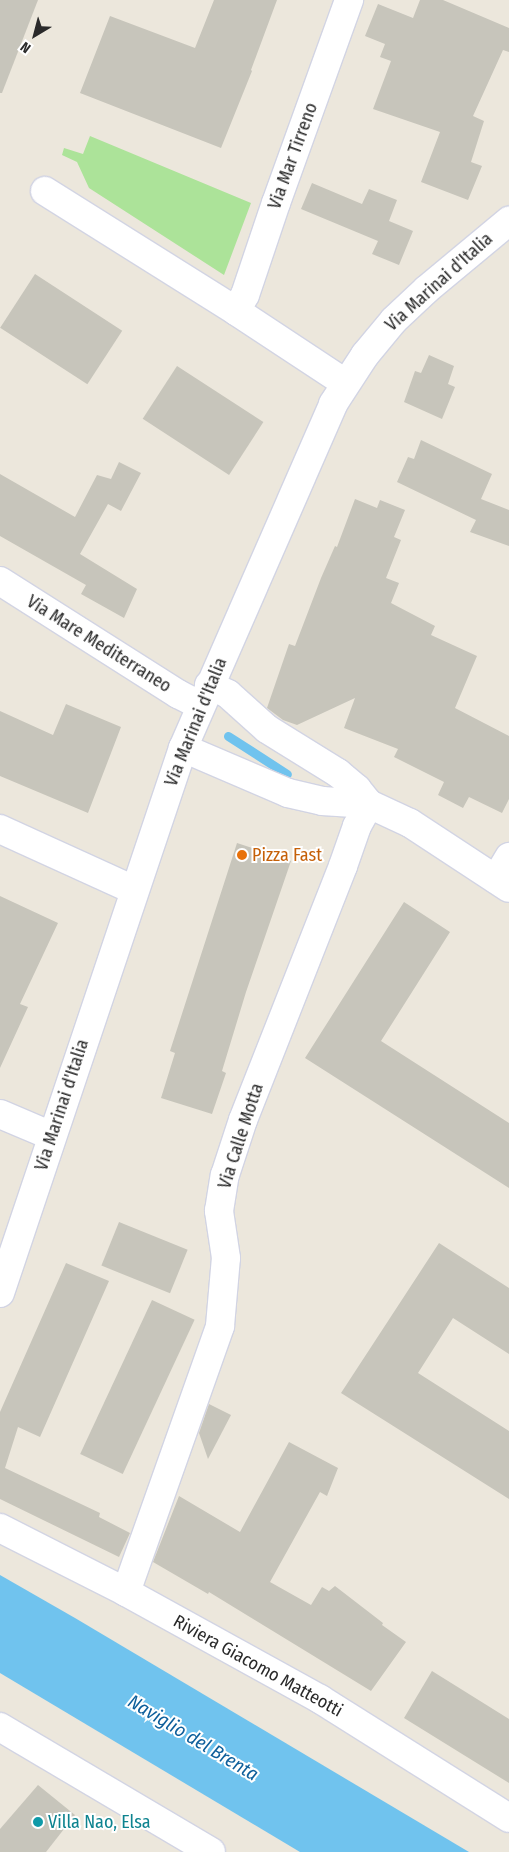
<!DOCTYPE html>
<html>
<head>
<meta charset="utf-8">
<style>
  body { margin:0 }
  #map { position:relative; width:509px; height:1852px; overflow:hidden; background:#ece7dc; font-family:"Fira Sans Condensed",sans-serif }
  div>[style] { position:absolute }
  .green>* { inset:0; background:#ace399 }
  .water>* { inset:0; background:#70c3ee }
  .stream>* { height:9px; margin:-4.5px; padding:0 4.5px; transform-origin:4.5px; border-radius:4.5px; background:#70c3ee }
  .building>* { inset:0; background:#c7c5bb; transform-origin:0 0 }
  .roads { filter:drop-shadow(1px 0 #d2d4e3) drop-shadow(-1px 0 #d2d4e3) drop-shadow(0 1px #d2d4e3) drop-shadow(0 -1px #d2d4e3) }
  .minor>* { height:28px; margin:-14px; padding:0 14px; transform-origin:14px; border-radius:14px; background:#fff }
  .tertiary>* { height:28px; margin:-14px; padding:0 14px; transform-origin:14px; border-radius:14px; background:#fff }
  .dots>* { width:14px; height:14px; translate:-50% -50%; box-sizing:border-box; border:2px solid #fff; border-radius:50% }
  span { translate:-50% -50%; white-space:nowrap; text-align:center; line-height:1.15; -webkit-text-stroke:4px #fff; paint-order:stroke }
  .street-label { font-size:18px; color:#2a2a2a }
  .food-label { font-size:18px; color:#c56008 }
  .left { translate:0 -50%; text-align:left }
  .culture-label { font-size:18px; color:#0d838f }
  .water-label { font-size:19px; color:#0e5f9b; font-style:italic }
  .north { position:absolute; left:10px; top:10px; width:50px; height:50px; -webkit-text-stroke:4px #fff; paint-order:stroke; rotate:217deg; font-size:14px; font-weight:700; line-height:20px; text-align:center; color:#2a2a2a }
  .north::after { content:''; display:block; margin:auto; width:18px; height:22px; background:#2a2a2a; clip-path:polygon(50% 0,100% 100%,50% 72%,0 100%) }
</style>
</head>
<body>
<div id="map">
  <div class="green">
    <i style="clip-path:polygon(90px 136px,251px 203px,224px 275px,89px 188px,77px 162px,62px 155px,64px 148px,83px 154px)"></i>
  </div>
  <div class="water">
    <i style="clip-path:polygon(0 1575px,75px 1618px,469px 1852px,300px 1852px,0 1673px)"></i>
  </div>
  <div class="stream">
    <i style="left:228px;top:736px;width:70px;rotate:32.8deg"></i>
  </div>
  <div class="building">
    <i style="clip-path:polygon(0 0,38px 0,2px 93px,0 93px)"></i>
    <i style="clip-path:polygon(214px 0,277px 0,251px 70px,252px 71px,221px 148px,80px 93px,110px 16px,195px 48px)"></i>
    <i style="clip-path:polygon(420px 0,443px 0,509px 28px,509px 52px,503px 50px,473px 116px,484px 121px,471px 162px,482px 166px,468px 200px,421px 182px,440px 132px,373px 109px,391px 61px,380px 57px,385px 44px,365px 36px,378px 4px,413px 18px)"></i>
    <i style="clip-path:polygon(312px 183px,362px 204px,369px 189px,397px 200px,389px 221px,413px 231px,399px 265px,372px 254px,378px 241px,301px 209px)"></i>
    <i style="left:35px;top:274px;width:104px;height:64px;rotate:33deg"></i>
    <i style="clip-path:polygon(429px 355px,454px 366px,448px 384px,455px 387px,442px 419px,404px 402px,415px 371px,421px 373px)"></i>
    <i style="left:177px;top:366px;width:103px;height:63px;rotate:33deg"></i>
    <i style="clip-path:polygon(421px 440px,492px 474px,481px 499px,509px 510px,509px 546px,470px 532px,476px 520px,397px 482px,408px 457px,414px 459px)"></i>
    <i style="clip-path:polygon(119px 462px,141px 473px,121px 511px,108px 504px,80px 554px,137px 589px,124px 618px,81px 594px,86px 585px,0 536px,0 474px,75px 517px,97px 475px,111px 479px)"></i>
    <i style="clip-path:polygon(355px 499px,377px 508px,380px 500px,405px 510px,394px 537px,401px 540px,386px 578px,399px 583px,391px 603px,435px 626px,431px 635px,477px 656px,455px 708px,509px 736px,509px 799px,502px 813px,469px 797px,463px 808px,438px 795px,444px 782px,394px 757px,398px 749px,344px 728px,355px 698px,297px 725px,283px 720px,267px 708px,289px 644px,295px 646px,321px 578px,335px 546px,337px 547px)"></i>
    <i style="clip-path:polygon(66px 704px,121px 727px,88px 813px,0 776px,0 711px,53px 735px)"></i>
    <i style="clip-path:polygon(237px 843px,291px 861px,246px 992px,222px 1071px,226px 1073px,212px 1114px,161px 1098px,175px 1053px,170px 1051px)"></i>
    <i style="clip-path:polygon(0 896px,58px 923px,20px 1004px,28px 1007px,0 1068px)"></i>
    <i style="clip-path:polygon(404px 902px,450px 932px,381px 1041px,509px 1123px,509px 1188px,305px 1058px)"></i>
    <i style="left:119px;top:1222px;width:74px;height:47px;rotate:22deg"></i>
    <i style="clip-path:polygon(439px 1243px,509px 1288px,509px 1354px,453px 1318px,418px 1373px,509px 1431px,509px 1499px,341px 1393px)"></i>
    <i style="clip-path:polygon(66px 1263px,109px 1281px,40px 1437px,18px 1427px,5px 1468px,100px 1513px,99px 1517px,130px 1533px,119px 1557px,0 1499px,0 1412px)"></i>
    <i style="left:152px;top:1300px;width:47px;height:170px;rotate:25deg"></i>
    <i style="clip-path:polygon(209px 1404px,231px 1415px,208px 1459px,199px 1433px)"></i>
    <i style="clip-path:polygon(289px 1442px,338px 1468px,327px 1496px,320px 1492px,270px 1582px,311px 1605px,322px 1587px,329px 1591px,335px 1586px,383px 1623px,382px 1625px,406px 1642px,371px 1691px,209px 1592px,208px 1594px,153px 1562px,179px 1496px,240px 1532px)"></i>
    <i style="clip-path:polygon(432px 1671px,509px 1719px,509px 1783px,404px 1718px)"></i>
    <i style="clip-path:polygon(38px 1785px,75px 1815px,46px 1852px,0 1852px,0 1829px)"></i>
  </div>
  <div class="roads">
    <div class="minor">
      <i style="left:45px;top:191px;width:226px;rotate:32.1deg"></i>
      <i style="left:236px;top:311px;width:131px;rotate:33.4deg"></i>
      <i style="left:236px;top:311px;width:18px;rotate:-61deg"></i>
      <i style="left:245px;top:295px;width:97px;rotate:-71.4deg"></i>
      <i style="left:276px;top:203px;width:216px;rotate:-70.2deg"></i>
      <i style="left:0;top:581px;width:211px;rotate:32.4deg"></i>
      <i style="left:178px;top:694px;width:25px;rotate:27deg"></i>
      <i style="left:209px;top:685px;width:21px;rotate:25deg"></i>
      <i style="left:228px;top:694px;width:52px;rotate:41.9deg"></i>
      <i style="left:267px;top:729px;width:84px;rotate:31.8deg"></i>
      <i style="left:338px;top:773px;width:25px;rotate:40deg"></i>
      <i style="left:357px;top:789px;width:19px;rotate:51deg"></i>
      <i style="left:183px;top:748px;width:114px;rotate:23.2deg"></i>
      <i style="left:288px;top:793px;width:35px;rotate:13deg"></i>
      <i style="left:322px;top:801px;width:47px;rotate:3.7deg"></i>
      <i style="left:369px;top:804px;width:45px;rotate:24.9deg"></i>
      <i style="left:410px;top:823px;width:118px;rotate:33.3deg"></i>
      <i style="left:0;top:829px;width:147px;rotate:24.5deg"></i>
      <i style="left:496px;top:879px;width:26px;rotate:-59deg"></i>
      <i style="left:0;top:1114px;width:56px;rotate:22.9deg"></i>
      <i style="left:0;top:1293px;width:575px;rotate:-71.44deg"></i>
      <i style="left:183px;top:748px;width:375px;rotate:-66.4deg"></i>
      <i style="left:333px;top:404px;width:59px;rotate:-56.9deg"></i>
      <i style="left:365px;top:355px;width:45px;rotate:-50.4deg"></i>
      <i style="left:394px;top:320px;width:45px;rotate:-43.2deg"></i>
      <i style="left:427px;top:289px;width:107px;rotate:-39.7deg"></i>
      <i style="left:126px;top:1592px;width:282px;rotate:-70.5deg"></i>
      <i style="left:220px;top:1326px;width:68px;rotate:-85deg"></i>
      <i style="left:226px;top:1258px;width:48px;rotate:-98.5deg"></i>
      <i style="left:219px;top:1211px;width:36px;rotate:-81deg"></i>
      <i style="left:225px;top:1175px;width:58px;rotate:-71.9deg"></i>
      <i style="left:243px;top:1120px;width:273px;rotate:-68.5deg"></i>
      <i style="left:343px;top:866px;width:42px;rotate:-70.7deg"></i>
      <i style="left:357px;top:826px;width:25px;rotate:-61deg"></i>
      <i style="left:0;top:1727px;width:245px;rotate:30.6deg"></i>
    </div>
    <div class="tertiary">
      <i style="left:0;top:1528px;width:141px;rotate:26.9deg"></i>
      <i style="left:126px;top:1592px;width:222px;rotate:28.9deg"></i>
      <i style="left:320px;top:1699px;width:223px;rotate:32.2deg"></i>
    </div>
  </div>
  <div class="dots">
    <i style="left:242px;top:855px;background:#e8710a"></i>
    <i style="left:38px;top:1822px;background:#0f9aa8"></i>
  </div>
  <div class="street-label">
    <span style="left:293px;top:156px;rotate:-70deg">Via Mar Tirreno</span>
    <span style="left:439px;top:282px;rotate:-42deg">Via Marinai d'Italia</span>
    <span style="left:99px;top:644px;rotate:32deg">Via Mare Mediterraneo</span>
    <span style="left:196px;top:722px;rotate:-68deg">Via Marinai d'Italia</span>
    <span style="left:62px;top:1105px;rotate:-72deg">Via Marinai d'Italia</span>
    <span style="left:241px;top:1136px;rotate:-72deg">Via Calle Motta</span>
    <span style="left:258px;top:1666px;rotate:29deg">Riviera Giacomo Matteotti</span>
  </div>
  <div class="food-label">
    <span class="left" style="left:252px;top:855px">Pizza Fast</span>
  </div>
  <div class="culture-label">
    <span class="left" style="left:48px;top:1822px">Villa Nao, Elsa</span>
  </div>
  <div class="water-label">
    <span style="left:193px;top:1738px;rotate:31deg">Naviglio del Brenta</span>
  </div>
  <div class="north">N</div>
</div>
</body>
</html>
